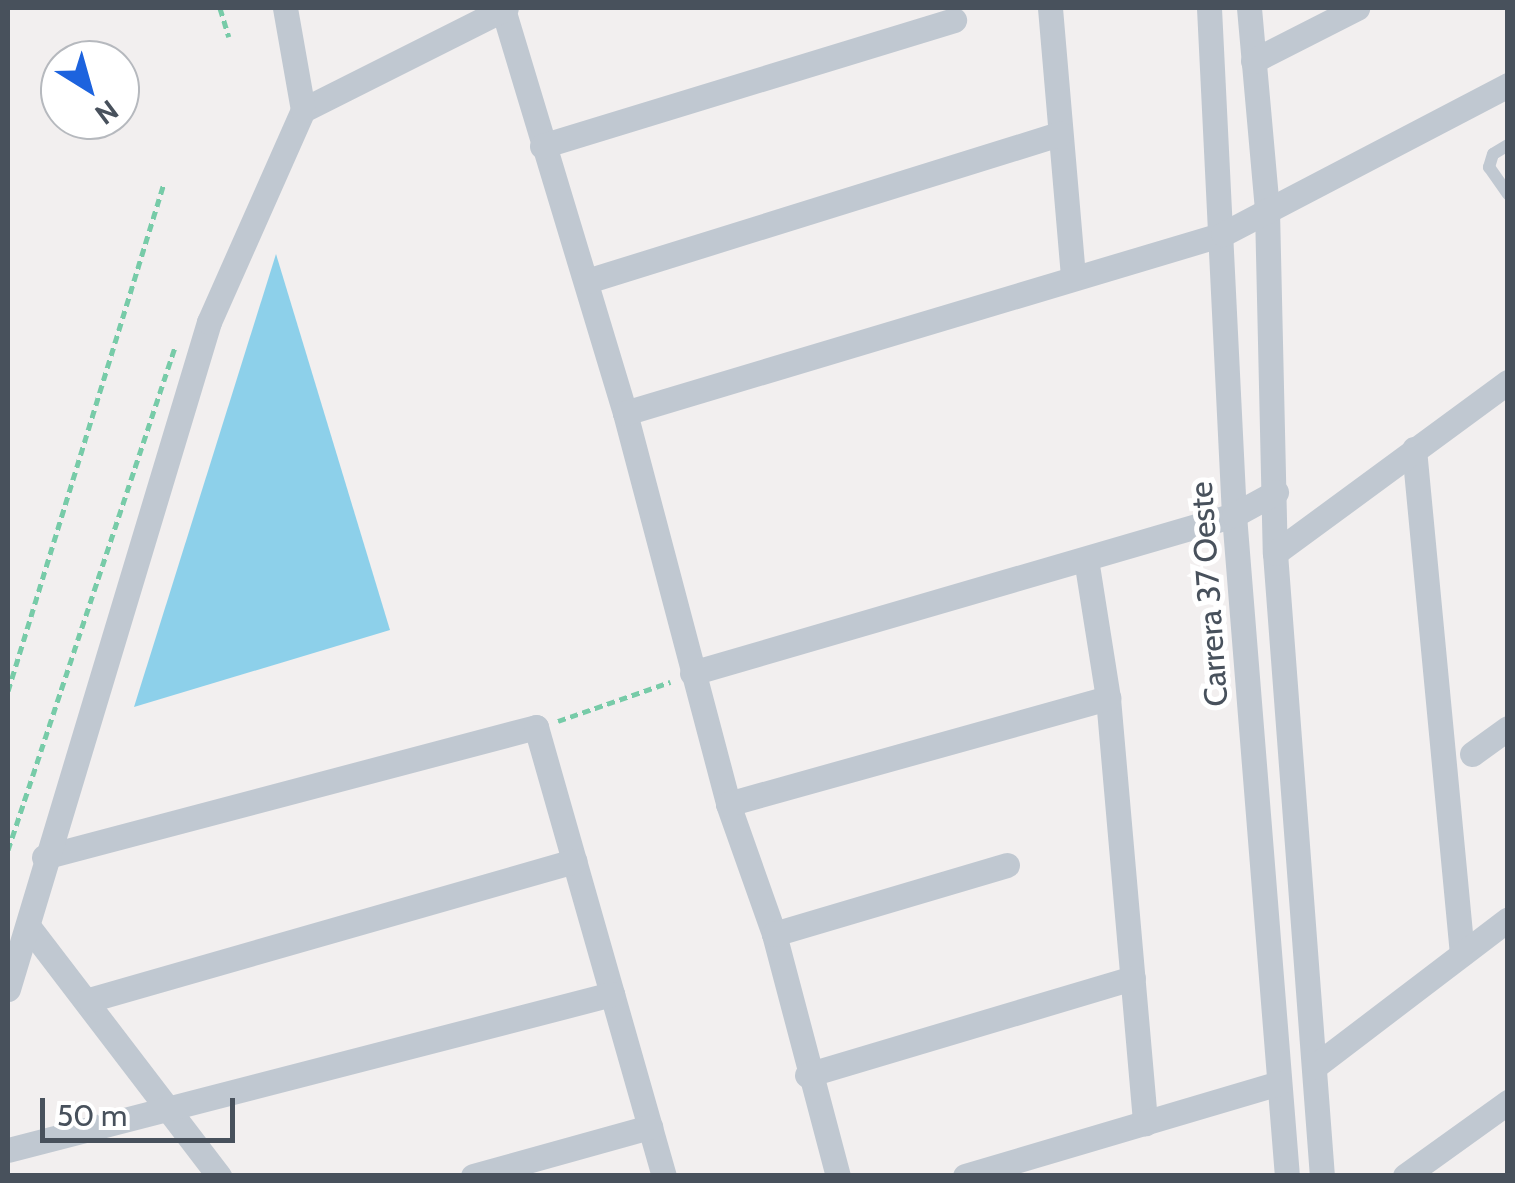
<!DOCTYPE html>
<html>
<head>
<meta charset="utf-8">
<style>
  body { margin:0 }
  #map { position:relative; width:1515px; height:1183px; overflow:hidden; background:#f2efef; font-family:Cabin,sans-serif }
  div>[style] { position:absolute }
  .water>* { inset:0; background:#8dd0ea }
  .path>* { height:5px; margin-top:-2.5px; transform-origin:0; background:repeating-linear-gradient(90deg,#77cba8 0 8px,transparent 0 13px) }
  .service>* { height:12px; margin:-6px; padding:0 6px; transform-origin:6px; border-radius:6px; background:#c0c8d1 }
  .minor>* { height:25px; margin:-12.5px; padding:0 12.5px; transform-origin:12.5px; border-radius:12.5px; background:#c0c8d1 }
  span { translate:-50% -50%; white-space:nowrap; text-align:center; line-height:1.15; -webkit-text-stroke:10px #fff; paint-order:stroke }
  .street-label { font-size:32px; color:#48515c }
  .frame { position:absolute; inset:0; border:10px solid #48515c; pointer-events:none }
  .north { position:absolute; left:40px; top:40px; width:100px; height:100px; box-sizing:border-box; background:#fff; border:2px solid #b6b9be; border-radius:50%; rotate:143deg; font-size:28px; font-weight:700; line-height:40px; text-align:center; color:#48515c }
  .north::after { content:''; display:block; margin:auto; width:35px; height:45px; background:#1d63de; clip-path:polygon(50% 0,100% 100%,50% 72%,0 100%) }
  .scale { position:absolute; left:40px; top:1098px; width:195px; height:45px; box-sizing:border-box; border:5px solid #48515c; border-top:0; padding-left:12px; font-size:30px; line-height:35px; white-space:nowrap; color:#48515c; -webkit-text-stroke:8px #fff; paint-order:stroke }
</style>
</head>
<body>
<div id="map">
  <div class="water">
    <i style="clip-path:polygon(276px 254px,390px 630px,134px 707px)"></i>
  </div>
  <div class="path">
    <i style="left:220px;top:8px;width:30px;rotate:73deg"></i>
    <i style="left:8px;top:691px;width:531px;rotate:-72.93deg"></i>
    <i style="left:558px;top:721px;width:119px;rotate:-19.2deg"></i>
    <i style="left:8px;top:850px;width:530px;rotate:-71.63deg"></i>
  </div>
  <div class="service">
    <i style="left:1508px;top:145px;width:17px;rotate:149deg"></i>
    <i style="left:1493px;top:154px;width:14px;rotate:107deg"></i>
    <i style="left:1489px;top:167px;width:33px;rotate:55deg"></i>
  </div>
  <div class="minor">
    <i style="left:1050px;top:8px;width:271px;rotate:85.1deg"></i>
    <i style="left:1209px;top:8px;width:508px;rotate:87.18deg"></i>
    <i style="left:1234px;top:515px;width:663px;rotate:85.42deg"></i>
    <i style="left:1249px;top:8px;width:203px;rotate:84.9deg"></i>
    <i style="left:1267px;top:210px;width:343px;rotate:88.7deg"></i>
    <i style="left:1275px;top:553px;width:625px;rotate:85.69deg"></i>
    <i style="left:503px;top:9px;width:422px;rotate:73.2deg"></i>
    <i style="left:625px;top:413px;width:404px;rotate:75.2deg"></i>
    <i style="left:728px;top:804px;width:138px;rotate:70.5deg"></i>
    <i style="left:774px;top:934px;width:250px;rotate:75.2deg"></i>
    <i style="left:1253px;top:61px;width:117px;rotate:-27deg"></i>
    <i style="left:303px;top:110px;width:227px;rotate:-26.7deg"></i>
    <i style="left:542px;top:146px;width:431px;rotate:-17deg"></i>
    <i style="left:587px;top:281px;width:495px;rotate:-17.3deg"></i>
    <i style="left:625px;top:413px;width:624px;rotate:-16.66deg"></i>
    <i style="left:1223px;top:234px;width:322px;rotate:-27.6deg"></i>
    <i style="left:1414px;top:449px;width:507px;rotate:84.57deg"></i>
    <i style="left:1275px;top:553px;width:289px;rotate:-36.3deg"></i>
    <i style="left:1086px;top:559px;width:141px;rotate:81deg"></i>
    <i style="left:1108px;top:698px;width:427px;rotate:85deg"></i>
    <i style="left:692px;top:673px;width:565px;rotate:-16.25deg"></i>
    <i style="left:1234px;top:515px;width:48px;rotate:-28.7deg"></i>
    <i style="left:1472px;top:754px;width:44px;rotate:-35.8deg"></i>
    <i style="left:728px;top:804px;width:395px;rotate:-15.6deg"></i>
    <i style="left:44px;top:857px;width:509px;rotate:-14.8deg"></i>
    <i style="left:536px;top:727px;width:467px;rotate:74.1deg"></i>
    <i style="left:28px;top:926px;width:315px;rotate:52.6deg"></i>
    <i style="left:774px;top:934px;width:243px;rotate:-16.5deg"></i>
    <i style="left:8px;top:989px;width:697px;rotate:-73.23deg"></i>
    <i style="left:209px;top:322px;width:232px;rotate:-66.1deg"></i>
    <i style="left:303px;top:110px;width:104px;rotate:-100deg"></i>
    <i style="left:89px;top:1000px;width:505px;rotate:-15.99deg"></i>
    <i style="left:1314px;top:1067px;width:244px;rotate:-37.3deg"></i>
    <i style="left:807px;top:1075px;width:340px;rotate:-16.6deg"></i>
    <i style="left:8px;top:1150px;width:624px;rotate:-14.48deg"></i>
    <i style="left:473px;top:1176px;width:184px;rotate:-15.5deg"></i>
    <i style="left:965px;top:1176px;width:327px;rotate:-16.5deg"></i>
    <i style="left:1405px;top:1176px;width:127px;rotate:-35.7deg"></i>
  </div>
  <div class="street-label">
    <span style="left:1209px;top:594px;rotate:-94deg">Carrera 37 Oeste</span>
  </div>
  <div class="frame"></div>
  <div class="north">N</div>
  <div class="scale">50 m</div>
</div>
</body>
</html>
